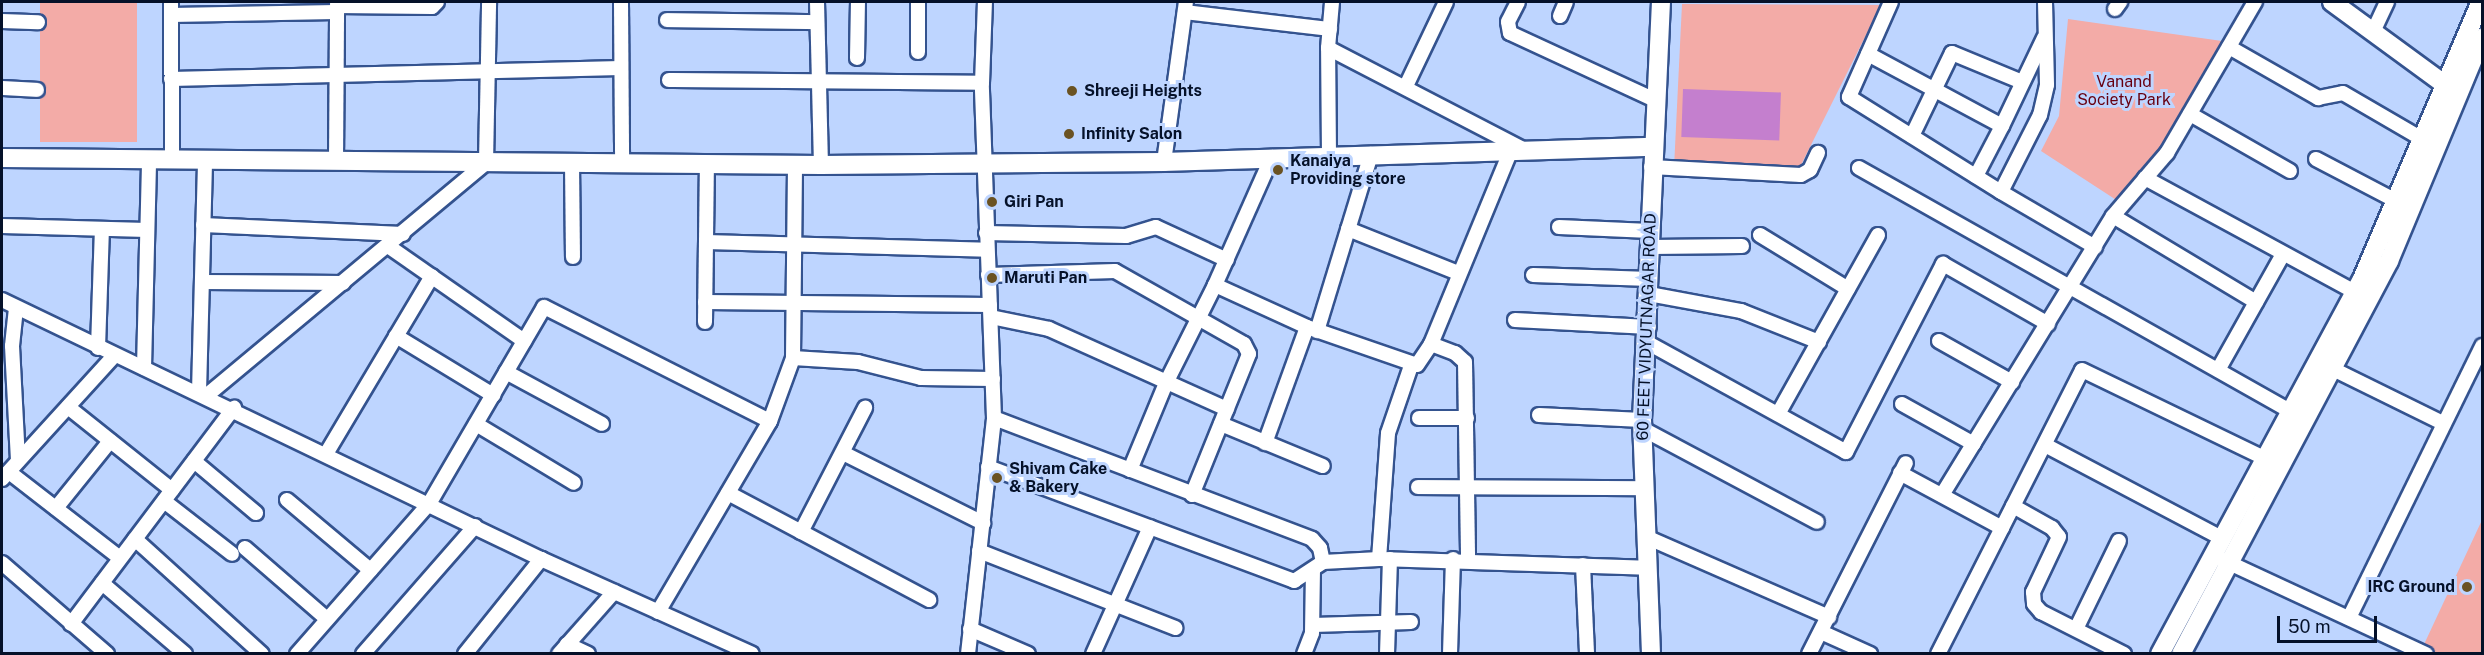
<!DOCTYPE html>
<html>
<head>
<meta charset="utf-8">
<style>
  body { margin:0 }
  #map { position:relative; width:2484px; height:655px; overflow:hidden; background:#bed5ff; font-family:"Public Sans",sans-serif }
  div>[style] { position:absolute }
  .green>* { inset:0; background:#f3aba7; transform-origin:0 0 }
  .water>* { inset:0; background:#c47fce; transform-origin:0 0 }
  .roads { filter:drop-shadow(2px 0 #34538f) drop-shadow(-2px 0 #34538f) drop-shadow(0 2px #34538f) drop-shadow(0 -2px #34538f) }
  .minor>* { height:14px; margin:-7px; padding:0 7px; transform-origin:7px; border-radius:7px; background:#fff }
  .tertiary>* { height:18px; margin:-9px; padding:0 9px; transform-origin:9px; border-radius:9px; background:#fff }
  .dots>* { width:16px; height:16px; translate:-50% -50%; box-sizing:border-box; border:3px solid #bed5ff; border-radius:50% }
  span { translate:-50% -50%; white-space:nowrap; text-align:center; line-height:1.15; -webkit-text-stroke:6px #bed5ff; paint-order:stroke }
  .park-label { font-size:16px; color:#670010 }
  .poi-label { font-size:16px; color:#051129; font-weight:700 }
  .left { translate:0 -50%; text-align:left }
  .right { translate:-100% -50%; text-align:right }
  .street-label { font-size:16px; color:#051129 }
  .frame { position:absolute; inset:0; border:3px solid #051129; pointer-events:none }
  .scale { position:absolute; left:2277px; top:616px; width:100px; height:27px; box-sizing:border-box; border:3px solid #051129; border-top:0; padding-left:8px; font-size:18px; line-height:21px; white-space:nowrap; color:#051129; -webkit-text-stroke:4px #bed5ff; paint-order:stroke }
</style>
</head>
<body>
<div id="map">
  <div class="green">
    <i style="left:40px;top:2px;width:97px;height:140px"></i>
    <i style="clip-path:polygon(1682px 4px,1881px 5px,1798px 171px,1674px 168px)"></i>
    <i style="clip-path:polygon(2068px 19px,2229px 42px,2124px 205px,2041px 151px,2059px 116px)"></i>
    <i style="clip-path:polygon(2482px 520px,2482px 653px,2420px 653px)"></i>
  </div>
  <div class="water">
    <i style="left:1683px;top:89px;width:98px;height:48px;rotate:2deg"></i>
  </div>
  <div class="roads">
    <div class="minor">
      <i style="left:171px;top:2px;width:157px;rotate:89.6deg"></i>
      <i style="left:621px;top:2px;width:160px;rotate:89.6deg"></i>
      <i style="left:817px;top:2px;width:163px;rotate:88.6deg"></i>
      <i style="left:918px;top:2px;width:50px;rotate:90deg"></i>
      <i style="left:1518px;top:2px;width:22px;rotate:117deg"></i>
      <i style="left:1508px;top:22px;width:11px;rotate:80deg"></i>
      <i style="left:1510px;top:33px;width:160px;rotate:24.8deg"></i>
      <i style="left:1891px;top:2px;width:104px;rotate:113.9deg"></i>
      <i style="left:1849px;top:97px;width:179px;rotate:32deg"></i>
      <i style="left:2045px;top:2px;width:83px;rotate:88.6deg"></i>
      <i style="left:2047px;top:85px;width:31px;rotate:103deg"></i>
      <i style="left:2040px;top:115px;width:86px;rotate:116.9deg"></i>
      <i style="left:2001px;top:192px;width:109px;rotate:30.3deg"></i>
      <i style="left:337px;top:6px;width:95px;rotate:0.6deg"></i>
      <i style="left:432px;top:7px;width:7px;rotate:-45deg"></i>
      <i style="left:2115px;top:9px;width:9px;rotate:-54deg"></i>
      <i style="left:1185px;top:12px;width:146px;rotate:6.7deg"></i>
      <i style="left:171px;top:15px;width:165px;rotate:-1deg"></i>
      <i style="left:1560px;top:16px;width:15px;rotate:-67deg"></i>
      <i style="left:667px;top:20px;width:150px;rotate:0.8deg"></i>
      <i style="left:2px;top:21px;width:36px;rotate:2deg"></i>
      <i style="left:2373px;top:32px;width:33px;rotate:-65deg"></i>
      <i style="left:2229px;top:47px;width:103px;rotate:29.8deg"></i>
      <i style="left:2318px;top:98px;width:25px;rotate:-11deg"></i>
      <i style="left:2343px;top:93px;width:91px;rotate:30.2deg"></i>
      <i style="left:1328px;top:48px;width:220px;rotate:27.4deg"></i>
      <i style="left:1868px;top:54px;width:152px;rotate:28.2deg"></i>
      <i style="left:2002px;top:126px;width:98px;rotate:-64.5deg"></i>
      <i style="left:857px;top:58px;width:56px;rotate:-89deg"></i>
      <i style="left:171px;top:79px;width:450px;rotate:-1.4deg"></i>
      <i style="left:669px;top:80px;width:313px;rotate:0.5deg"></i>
      <i style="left:1406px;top:86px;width:93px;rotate:-64.5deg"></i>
      <i style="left:2px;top:88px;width:35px;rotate:3deg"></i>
      <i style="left:2190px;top:114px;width:115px;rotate:29.7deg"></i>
      <i style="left:1912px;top:136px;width:92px;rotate:-64.3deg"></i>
      <i style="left:1952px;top:53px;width:76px;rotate:22.5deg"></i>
      <i style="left:1329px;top:155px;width:107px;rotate:-90.5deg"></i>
      <i style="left:1328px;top:48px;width:46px;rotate:-85deg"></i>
      <i style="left:2316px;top:159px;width:99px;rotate:27.6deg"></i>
      <i style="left:336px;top:162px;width:160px;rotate:-89.6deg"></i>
      <i style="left:1164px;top:162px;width:162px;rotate:-82.2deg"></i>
      <i style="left:572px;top:163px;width:94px;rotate:89.4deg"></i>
      <i style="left:1651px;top:167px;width:150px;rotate:3.1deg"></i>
      <i style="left:1801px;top:175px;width:10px;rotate:-29deg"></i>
      <i style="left:1810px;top:170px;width:19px;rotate:-65deg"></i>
      <i style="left:1859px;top:168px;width:505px;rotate:29.41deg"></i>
      <i style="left:1976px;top:176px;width:56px;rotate:-62.5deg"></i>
      <i style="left:2145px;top:178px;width:247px;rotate:28.5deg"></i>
      <i style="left:2113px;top:216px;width:167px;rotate:31deg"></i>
      <i style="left:203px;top:225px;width:200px;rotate:2.6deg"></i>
      <i style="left:2px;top:226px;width:145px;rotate:1.6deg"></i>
      <i style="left:1559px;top:227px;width:91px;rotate:2.5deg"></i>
      <i style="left:1348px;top:229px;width:118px;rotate:21.8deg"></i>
      <i style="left:986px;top:233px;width:140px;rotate:1.2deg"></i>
      <i style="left:1126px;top:236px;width:31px;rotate:-17deg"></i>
      <i style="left:1156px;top:227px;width:78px;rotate:24.9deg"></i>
      <i style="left:1760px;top:235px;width:103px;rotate:31.5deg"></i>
      <i style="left:706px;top:242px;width:281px;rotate:1.6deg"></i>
      <i style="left:388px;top:246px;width:166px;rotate:34.9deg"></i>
      <i style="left:1651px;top:247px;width:91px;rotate:-0.6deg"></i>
      <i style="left:988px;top:275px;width:127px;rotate:-1.8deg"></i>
      <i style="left:1115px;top:271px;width:148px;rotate:29.5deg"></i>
      <i style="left:1244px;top:344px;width:11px;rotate:63deg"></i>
      <i style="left:1249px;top:354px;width:152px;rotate:112deg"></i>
      <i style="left:1533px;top:275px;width:117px;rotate:2deg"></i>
      <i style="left:202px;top:282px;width:141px;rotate:0.4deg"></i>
      <i style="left:1215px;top:285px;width:101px;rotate:24.5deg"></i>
      <i style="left:1307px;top:327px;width:116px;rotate:19.1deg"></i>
      <i style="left:1417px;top:365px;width:25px;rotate:-56deg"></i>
      <i style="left:1431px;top:344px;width:210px;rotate:-67.6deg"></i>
      <i style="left:1649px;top:294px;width:94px;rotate:10.5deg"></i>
      <i style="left:1741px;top:311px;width:84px;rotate:21.7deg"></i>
      <i style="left:2px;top:300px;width:598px;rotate:25.67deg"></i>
      <i style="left:541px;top:559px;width:231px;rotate:24.2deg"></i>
      <i style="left:705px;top:302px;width:285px;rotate:0.6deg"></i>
      <i style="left:16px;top:308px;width:38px;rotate:96deg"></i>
      <i style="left:12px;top:346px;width:115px;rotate:87deg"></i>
      <i style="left:991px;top:317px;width:59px;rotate:11.7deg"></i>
      <i style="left:1049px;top:329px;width:195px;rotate:24.2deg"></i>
      <i style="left:1515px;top:320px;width:134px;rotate:3deg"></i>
      <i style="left:705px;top:322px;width:158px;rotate:-89.3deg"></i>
      <i style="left:1317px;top:331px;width:185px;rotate:-73deg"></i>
      <i style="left:396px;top:336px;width:114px;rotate:31.3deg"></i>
      <i style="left:1939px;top:341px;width:84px;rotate:29.3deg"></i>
      <i style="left:1648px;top:343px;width:226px;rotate:28.8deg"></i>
      <i style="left:1846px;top:452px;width:212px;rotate:-62.7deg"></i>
      <i style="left:1943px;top:264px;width:121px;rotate:29.7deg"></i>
      <i style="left:1431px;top:344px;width:26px;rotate:21deg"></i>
      <i style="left:1455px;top:353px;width:13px;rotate:42deg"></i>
      <i style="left:1465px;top:362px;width:198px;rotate:89.1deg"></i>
      <i style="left:98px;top:348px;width:119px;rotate:-88.1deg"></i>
      <i style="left:793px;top:358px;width:65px;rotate:3.5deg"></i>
      <i style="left:858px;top:362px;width:65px;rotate:14.3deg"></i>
      <i style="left:921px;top:378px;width:72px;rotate:0.8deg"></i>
      <i style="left:2325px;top:365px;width:131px;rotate:26.2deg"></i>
      <i style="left:144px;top:368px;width:208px;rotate:-88.6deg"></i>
      <i style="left:2218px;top:370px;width:133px;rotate:-60.7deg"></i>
      <i style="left:506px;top:372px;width:109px;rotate:28.4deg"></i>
      <i style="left:199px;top:392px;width:231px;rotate:-88.5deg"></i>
      <i style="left:206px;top:396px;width:364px;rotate:-39.8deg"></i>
      <i style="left:486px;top:163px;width:161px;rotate:-88.9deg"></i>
      <i style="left:1902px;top:404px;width:82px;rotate:29.1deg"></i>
      <i style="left:68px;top:407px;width:133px;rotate:38.6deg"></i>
      <i style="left:1778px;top:414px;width:205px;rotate:-60.8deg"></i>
      <i style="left:1539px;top:415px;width:103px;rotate:2.8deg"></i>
      <i style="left:994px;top:418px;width:340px;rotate:20.8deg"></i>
      <i style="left:1312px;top:539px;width:12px;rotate:48deg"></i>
      <i style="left:1320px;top:548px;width:14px;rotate:78deg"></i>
      <i style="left:1419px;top:418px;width:48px"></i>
      <i style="left:476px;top:424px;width:114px;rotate:31deg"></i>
      <i style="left:1221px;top:424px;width:110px;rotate:22.4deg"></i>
      <i style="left:1643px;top:429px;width:197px;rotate:28.1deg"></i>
      <i style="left:1265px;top:443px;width:123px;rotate:-70.1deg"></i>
      <i style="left:2045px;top:445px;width:201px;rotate:27.8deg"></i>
      <i style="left:843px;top:453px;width:157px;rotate:26.6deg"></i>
      <i style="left:326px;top:454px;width:207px;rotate:-59.2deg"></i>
      <i style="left:194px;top:461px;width:81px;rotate:40deg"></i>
      <i style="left:988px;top:467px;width:327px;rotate:20.4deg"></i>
      <i style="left:1294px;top:581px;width:35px;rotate:-33deg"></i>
      <i style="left:1323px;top:562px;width:56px;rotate:-3.1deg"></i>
      <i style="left:1379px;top:559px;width:268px;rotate:1.9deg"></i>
      <i style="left:1130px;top:470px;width:94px;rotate:-67.5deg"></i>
      <i style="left:1166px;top:383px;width:110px;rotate:-63.4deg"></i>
      <i style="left:1215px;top:285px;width:140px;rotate:-66deg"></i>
      <i style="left:9px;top:472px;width:140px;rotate:37.8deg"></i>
      <i style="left:1900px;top:473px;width:116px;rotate:28.3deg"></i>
      <i style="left:2px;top:479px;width:166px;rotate:-47.7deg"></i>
      <i style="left:1418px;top:487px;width:226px;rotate:0.3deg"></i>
      <i style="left:728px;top:493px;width:228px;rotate:28deg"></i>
      <i style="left:1942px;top:495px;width:327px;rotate:-58.5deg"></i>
      <i style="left:2113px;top:216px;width:83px;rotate:-49.4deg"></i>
      <i style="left:2167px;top:153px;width:175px;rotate:-59.8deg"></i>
      <i style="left:287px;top:500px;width:109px;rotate:40.1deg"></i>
      <i style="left:164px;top:501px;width:86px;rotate:37.9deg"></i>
      <i style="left:2013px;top:506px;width:45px;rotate:29.4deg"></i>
      <i style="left:2052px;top:528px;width:11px;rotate:52deg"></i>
      <i style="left:2059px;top:537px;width:61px;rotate:115.3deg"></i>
      <i style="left:2033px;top:592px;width:12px;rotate:85deg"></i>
      <i style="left:2034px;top:604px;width:11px;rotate:49deg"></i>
      <i style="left:2041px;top:612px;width:93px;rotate:26.8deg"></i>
      <i style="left:56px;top:508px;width:86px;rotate:-51.1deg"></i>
      <i style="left:801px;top:532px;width:140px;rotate:-62.7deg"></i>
      <i style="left:1646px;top:537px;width:200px;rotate:23.6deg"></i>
      <i style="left:135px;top:539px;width:171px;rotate:42.2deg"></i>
      <i style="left:245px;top:548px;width:108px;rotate:40.9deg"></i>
      <i style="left:979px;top:551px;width:211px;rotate:21.4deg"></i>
      <i style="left:1379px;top:559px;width:126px;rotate:-85.9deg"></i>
      <i style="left:1388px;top:433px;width:71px;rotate:-71.1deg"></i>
      <i style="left:2221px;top:559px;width:226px;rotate:24.9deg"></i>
      <i style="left:2px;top:563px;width:139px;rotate:40.9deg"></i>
      <i style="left:1583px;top:565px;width:89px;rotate:87.4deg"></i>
      <i style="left:102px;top:583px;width:109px;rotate:40.5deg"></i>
      <i style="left:658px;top:612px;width:221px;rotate:-59.6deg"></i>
      <i style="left:770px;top:421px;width:67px;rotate:-69.9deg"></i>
      <i style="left:793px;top:358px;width:193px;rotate:-89.4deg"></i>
      <i style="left:2349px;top:618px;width:303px;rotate:-63.9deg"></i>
      <i style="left:71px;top:624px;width:271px;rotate:-53deg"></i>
      <i style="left:1313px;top:625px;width:98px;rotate:-1.8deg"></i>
      <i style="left:970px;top:629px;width:63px;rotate:23.3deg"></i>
      <i style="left:2076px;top:629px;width:98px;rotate:-64deg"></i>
      <i style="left:1821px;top:632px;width:54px;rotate:24.2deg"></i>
      <i style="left:567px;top:644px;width:23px;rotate:25deg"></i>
      <i style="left:297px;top:654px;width:200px;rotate:-48.7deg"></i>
      <i style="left:429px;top:504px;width:228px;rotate:-59.7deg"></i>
      <i style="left:544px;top:307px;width:253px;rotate:26.8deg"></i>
      <i style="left:363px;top:654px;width:170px;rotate:-48.8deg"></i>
      <i style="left:465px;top:654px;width:122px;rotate:-51.3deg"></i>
      <i style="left:559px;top:654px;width:83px;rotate:-48.4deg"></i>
      <i style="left:968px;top:654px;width:237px;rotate:-83.7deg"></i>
      <i style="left:994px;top:418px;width:335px;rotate:-92.1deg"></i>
      <i style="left:982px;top:83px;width:81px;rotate:-87.9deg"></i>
      <i style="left:1093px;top:654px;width:139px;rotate:-65.8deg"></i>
      <i style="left:1304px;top:654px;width:22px;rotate:-69deg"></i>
      <i style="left:1312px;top:633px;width:63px;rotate:-89.1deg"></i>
      <i style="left:1387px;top:654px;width:95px;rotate:-88.2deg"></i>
      <i style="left:1450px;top:654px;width:95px;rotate:-88.2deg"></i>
      <i style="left:1809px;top:654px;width:214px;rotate:-63.1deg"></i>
      <i style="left:1938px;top:654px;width:318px;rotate:-63.1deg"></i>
      <i style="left:2082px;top:370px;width:204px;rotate:25.8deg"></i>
    </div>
    <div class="tertiary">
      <i style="left:2332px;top:2px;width:152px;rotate:36.2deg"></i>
      <i style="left:2px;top:158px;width:819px;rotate:0.49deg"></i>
      <i style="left:821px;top:165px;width:343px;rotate:-0.5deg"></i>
      <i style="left:1164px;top:162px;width:488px;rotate:-1.8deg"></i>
      <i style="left:1651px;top:654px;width:234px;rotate:-92.2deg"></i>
      <i style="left:1642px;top:420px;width:418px;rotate:-87.4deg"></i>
      <i style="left:2160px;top:654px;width:426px;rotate:-61.7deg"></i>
      <i style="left:2362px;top:279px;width:301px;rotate:-66.8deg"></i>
      <i style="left:2181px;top:654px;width:445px;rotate:-62.1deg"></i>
      <i style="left:2389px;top:261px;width:242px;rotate:-67.4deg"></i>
    </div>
  </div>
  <div class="dots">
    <i style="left:1072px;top:91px;background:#6a5222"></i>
    <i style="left:1069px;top:134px;background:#6a5222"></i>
    <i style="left:1278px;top:170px;background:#6a5222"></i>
    <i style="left:992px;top:202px;background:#6a5222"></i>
    <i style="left:992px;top:278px;background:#6a5222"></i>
    <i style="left:997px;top:478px;background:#6a5222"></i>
    <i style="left:2467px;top:587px;background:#6a5222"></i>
  </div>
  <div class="park-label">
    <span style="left:2124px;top:91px">Vanand<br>Society Park</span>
  </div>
  <div class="poi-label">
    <span class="left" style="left:1084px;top:91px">Shreeji Heights</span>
    <span class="left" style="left:1081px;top:134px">Infinity Salon</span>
    <span class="left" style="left:1290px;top:170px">Kanaiya<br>Providing store</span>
    <span class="left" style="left:1004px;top:202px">Giri Pan</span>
    <span class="left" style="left:1004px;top:278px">Maruti Pan</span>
    <span class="left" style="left:1009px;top:478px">Shivam Cake<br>&amp; Bakery</span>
    <span class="right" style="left:2455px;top:587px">IRC Ground</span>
  </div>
  <div class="street-label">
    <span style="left:1647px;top:327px;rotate:-88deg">60 FEET VIDYUTNAGAR ROAD</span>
  </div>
  <div class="frame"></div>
  <div class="scale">50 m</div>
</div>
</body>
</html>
